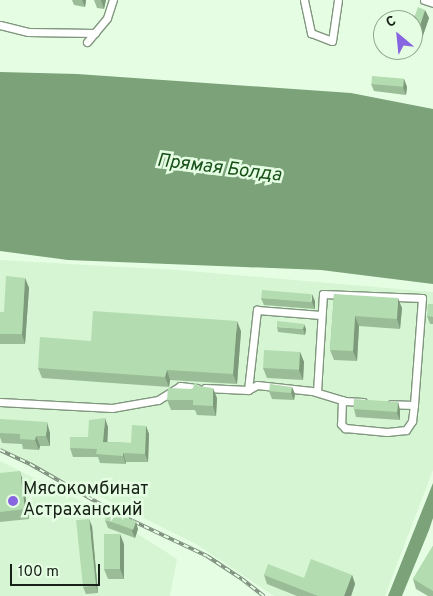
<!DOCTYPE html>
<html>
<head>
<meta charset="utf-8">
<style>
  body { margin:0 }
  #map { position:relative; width:433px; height:596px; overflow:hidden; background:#e5fee3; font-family:Overpass,sans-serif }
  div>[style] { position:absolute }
  .built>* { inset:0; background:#d6f5d3 }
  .water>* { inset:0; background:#7ba278 }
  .roads { filter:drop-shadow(1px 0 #80977e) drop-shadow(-1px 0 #80977e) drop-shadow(0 1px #80977e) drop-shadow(0 -1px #80977e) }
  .minor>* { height:7px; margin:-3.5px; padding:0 3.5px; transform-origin:3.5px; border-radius:3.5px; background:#fff }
  .rail>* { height:4px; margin-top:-2px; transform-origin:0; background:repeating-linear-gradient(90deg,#e5fee3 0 5.5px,#7c8d7b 0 11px); box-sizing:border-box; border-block:1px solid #7c8d7b }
  .wall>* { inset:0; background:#9abd97 }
  .shaded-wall>* { inset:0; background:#7d9a7b }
  .building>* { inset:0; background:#b3dcb0; transform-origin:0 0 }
  .dots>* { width:14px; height:14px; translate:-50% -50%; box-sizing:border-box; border:2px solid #e5fee3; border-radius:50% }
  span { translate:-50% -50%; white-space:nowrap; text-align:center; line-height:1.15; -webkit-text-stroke:5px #e5fee3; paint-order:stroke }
  .poi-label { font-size:18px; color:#182117 }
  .left { translate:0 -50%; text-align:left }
  .water-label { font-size:19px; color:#1a511a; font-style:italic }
  .north { position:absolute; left:373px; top:10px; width:50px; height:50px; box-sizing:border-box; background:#e5fee3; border:1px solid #93a691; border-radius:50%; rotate:332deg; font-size:14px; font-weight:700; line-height:20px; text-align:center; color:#182117 }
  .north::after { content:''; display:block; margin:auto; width:18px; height:22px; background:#8765e0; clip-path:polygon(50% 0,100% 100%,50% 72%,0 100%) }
  .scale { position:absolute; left:10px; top:564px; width:90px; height:22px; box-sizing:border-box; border:2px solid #182117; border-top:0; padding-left:6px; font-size:15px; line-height:18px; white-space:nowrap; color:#182117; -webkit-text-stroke:4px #e5fee3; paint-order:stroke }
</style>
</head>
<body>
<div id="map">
  <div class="built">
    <i style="clip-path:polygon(0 260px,177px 270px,433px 292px,433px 470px,385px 596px,274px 596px,196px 544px,83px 488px,0 452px)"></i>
    <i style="clip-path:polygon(0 461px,105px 513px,177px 559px,170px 596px,0 596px)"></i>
  </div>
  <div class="water">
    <i style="clip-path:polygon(0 72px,77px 74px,351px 93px,433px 109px,433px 284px,321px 270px,68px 260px,0 251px)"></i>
    <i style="clip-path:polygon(433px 483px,433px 518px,429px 530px,402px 596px,388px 596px)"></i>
  </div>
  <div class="roads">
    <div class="minor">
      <i style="left:304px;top:0;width:34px;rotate:78deg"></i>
      <i style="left:311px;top:33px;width:22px;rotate:21deg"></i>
      <i style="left:332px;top:41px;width:41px;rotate:-81.7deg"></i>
      <i style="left:424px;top:0;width:9px;rotate:18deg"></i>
      <i style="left:0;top:25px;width:29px;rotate:14deg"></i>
      <i style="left:28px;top:32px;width:67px;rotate:0.9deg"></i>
      <i style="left:87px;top:42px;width:31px;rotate:-50deg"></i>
      <i style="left:107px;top:18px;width:19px;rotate:-72deg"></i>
      <i style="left:205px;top:388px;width:43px;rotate:2.7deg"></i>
      <i style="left:248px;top:390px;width:10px;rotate:-29deg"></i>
      <i style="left:257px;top:385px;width:55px;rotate:6.2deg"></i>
      <i style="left:312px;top:391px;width:34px;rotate:17deg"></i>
      <i style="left:344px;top:401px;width:19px;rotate:3deg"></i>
      <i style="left:248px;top:390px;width:81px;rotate:-83.6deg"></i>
      <i style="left:257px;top:310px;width:64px;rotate:4.5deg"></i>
      <i style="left:317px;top:392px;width:98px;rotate:-86.5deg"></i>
      <i style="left:323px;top:294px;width:99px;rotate:2.3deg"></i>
      <i style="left:422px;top:298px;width:107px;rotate:94.3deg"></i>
      <i style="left:414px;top:405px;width:23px;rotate:-178deg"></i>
      <i style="left:342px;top:400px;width:24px;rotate:92deg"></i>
      <i style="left:341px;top:424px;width:6px;rotate:45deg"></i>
      <i style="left:345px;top:428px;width:42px;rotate:5.4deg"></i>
      <i style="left:387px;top:432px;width:19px;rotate:-6deg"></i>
      <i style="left:406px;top:430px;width:11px;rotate:-56deg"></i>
      <i style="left:412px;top:421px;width:16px;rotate:-83deg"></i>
      <i style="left:0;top:402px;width:112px;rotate:3.1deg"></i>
      <i style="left:112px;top:408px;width:47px;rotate:-9.9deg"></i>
      <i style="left:158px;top:400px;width:26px;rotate:-32deg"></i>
      <i style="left:180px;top:386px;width:17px;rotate:7deg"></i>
    </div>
  </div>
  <div class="rail">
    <i style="left:0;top:450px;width:33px;rotate:25deg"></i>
    <i style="left:30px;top:464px;width:97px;rotate:29.7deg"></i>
    <i style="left:114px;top:512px;width:103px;rotate:25.3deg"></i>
    <i style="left:207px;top:556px;width:42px;rotate:33.3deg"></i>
    <i style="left:242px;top:579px;width:28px;rotate:38deg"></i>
  </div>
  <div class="wall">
    <i style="clip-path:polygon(72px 0,86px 0,85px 7px,74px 5px)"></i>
    <i style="clip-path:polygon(94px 0,106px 0,104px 9px,97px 8px)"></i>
    <i style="clip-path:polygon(425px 10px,429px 18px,419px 47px,413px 45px,413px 20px,414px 18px)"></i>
    <i style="clip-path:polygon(404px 79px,407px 87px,406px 95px,374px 91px,371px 84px)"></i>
    <i style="clip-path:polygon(25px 278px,29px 288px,25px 344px,0 344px,0 312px,4px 312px)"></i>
    <i style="clip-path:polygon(334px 294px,402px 308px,400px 329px,359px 326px,357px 361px,334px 360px,330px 350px)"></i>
    <i style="clip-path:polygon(261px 298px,315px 301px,315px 309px,264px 305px)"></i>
    <i style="clip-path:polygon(433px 304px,433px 324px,430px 324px,427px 316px)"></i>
    <i style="clip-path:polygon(277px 327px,306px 329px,305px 335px,278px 332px)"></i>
    <i style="clip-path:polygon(241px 331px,237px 384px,170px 380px,169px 387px,42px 378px,38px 368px,91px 341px)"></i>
    <i style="clip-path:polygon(300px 352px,304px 362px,303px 380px,267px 378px,263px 368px)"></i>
    <i style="clip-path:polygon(198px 386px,217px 398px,216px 416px,197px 415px,195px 410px,171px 410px,167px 400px)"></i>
    <i style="clip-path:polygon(292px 387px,295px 394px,294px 400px,272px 399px,269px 391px)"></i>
    <i style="clip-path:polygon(398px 402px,400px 410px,400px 420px,356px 417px,354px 409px)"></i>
    <i style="clip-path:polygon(0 419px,50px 433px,50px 446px,40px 446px,39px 450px,23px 449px,22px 444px,2px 443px,0 437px)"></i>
    <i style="clip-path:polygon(146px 426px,149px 434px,148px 462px,126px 462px,126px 464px,100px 463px,98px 457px,73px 457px,70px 448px,88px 437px,108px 427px,107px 442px,131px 443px)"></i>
    <i style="clip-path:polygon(0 473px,23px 481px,29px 519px,0 522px)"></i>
    <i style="clip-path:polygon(105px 520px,138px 529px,135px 538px,108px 528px)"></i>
    <i style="clip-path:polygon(92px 526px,98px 593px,86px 594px,83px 587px)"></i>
    <i style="clip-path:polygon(124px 544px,124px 579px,108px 579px,104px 569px)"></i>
    <i style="clip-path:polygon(433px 546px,433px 596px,428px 596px,416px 589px,413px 579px)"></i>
    <i style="clip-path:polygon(264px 575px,304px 578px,352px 575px,355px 584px,351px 596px,297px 596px,267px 584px)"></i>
  </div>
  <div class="shaded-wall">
    <i style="clip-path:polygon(82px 0,86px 0,85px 7px)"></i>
    <i style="clip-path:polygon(101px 0,106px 0,104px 9px)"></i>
    <i style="clip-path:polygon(425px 10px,429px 18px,419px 47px,416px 38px)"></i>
    <i style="clip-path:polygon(404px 79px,407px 87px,406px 95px,403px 87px)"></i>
    <i style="clip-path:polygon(25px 278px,29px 288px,25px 344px,22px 334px)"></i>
    <i style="clip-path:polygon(312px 294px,315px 301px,315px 309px,312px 302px)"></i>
    <i style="clip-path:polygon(398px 298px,402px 308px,400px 329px,397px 319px)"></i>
    <i style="clip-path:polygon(355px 316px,359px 326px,357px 361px,353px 351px)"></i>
    <i style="clip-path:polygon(237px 321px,241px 331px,237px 384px,233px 374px)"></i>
    <i style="clip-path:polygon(304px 324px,306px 329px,305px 335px,303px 329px)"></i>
    <i style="clip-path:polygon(300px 352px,304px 362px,303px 380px,299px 370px)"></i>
    <i style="clip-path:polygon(167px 370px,170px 380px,169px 387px,165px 377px)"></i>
    <i style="clip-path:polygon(292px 387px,295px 394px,294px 400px,291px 393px)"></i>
    <i style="clip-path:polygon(213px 388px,217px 398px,216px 416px,213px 406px)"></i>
    <i style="clip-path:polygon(398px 402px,400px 410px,400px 420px,397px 413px)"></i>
    <i style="clip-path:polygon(105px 418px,108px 427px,107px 451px,103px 442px)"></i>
    <i style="clip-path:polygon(47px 422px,50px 433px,50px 446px,46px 436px)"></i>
    <i style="clip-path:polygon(146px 426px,149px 434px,148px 462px,145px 454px)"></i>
    <i style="clip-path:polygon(36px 436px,40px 446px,39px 450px,35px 440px)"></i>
    <i style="clip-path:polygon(123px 453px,126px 462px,126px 464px,123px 456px)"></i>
    <i style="clip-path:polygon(20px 471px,23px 481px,29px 519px,25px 509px)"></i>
    <i style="clip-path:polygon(89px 519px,92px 526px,98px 593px,96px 586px)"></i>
    <i style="clip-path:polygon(136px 521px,138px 529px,135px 538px,132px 531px)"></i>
    <i style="clip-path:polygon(120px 534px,124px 544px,124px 579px,120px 569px)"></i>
    <i style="clip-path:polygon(352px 575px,355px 584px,351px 596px,344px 596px)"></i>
  </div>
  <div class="building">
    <i style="clip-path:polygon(418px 7px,425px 10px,416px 38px,413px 37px,413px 20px,404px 20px,406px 15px,414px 18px)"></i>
    <i style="clip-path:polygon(385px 14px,402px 20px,383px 20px,383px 28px,381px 27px)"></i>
    <i style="left:372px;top:76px;width:32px;height:8px;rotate:5deg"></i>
    <i style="clip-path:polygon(6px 276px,25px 278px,22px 334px,0 334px,0 312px,4px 312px)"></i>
    <i style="left:262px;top:290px;width:50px;height:8px;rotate:5deg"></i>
    <i style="clip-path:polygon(334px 294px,398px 298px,397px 319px,355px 316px,353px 351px,330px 350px)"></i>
    <i style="clip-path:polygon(428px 304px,433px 304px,433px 317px,427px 316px)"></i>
    <i style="clip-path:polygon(93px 311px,237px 321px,233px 374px,167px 370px,165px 377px,38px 368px,40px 337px,91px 341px)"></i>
    <i style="clip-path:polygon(277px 321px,304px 324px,303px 329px,277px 327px)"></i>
    <i style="left:264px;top:350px;width:36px;height:18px;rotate:3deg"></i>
    <i style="clip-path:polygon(194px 383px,196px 383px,198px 386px,213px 388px,213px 406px,193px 405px,193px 400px,167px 400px,168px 388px,193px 389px)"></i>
    <i style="clip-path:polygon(270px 384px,292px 387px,291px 393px,269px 391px)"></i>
    <i style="left:354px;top:399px;width:44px;height:10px;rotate:4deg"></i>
    <i style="clip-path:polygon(105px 418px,103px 442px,131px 443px,132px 425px,146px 426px,145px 454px,123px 453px,123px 456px,96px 454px,97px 449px,70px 448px,70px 437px,88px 437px,89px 420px)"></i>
    <i style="clip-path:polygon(0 419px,47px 422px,46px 436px,36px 436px,35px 440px,20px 439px,20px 434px,0 433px)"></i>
    <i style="clip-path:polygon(20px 471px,25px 509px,0 512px,0 473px)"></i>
    <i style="left:108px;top:511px;width:30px;height:9px;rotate:20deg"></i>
    <i style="left:89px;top:519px;width:67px;height:13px;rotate:84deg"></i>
    <i style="left:104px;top:534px;width:16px;height:35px"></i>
    <i style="clip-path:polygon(433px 546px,433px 591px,413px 579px)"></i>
    <i style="clip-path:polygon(311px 559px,352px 575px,344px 596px,318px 596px,264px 575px,268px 564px,304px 578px)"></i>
  </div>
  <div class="dots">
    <i style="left:13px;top:501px;background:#8765e0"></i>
  </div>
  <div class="poi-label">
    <span class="left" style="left:23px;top:501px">Мясокомбинат<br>Астраханский</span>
  </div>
  <div class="water-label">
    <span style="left:219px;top:169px;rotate:7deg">Прямая Болда</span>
  </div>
  <div class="north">С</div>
  <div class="scale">100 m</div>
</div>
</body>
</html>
